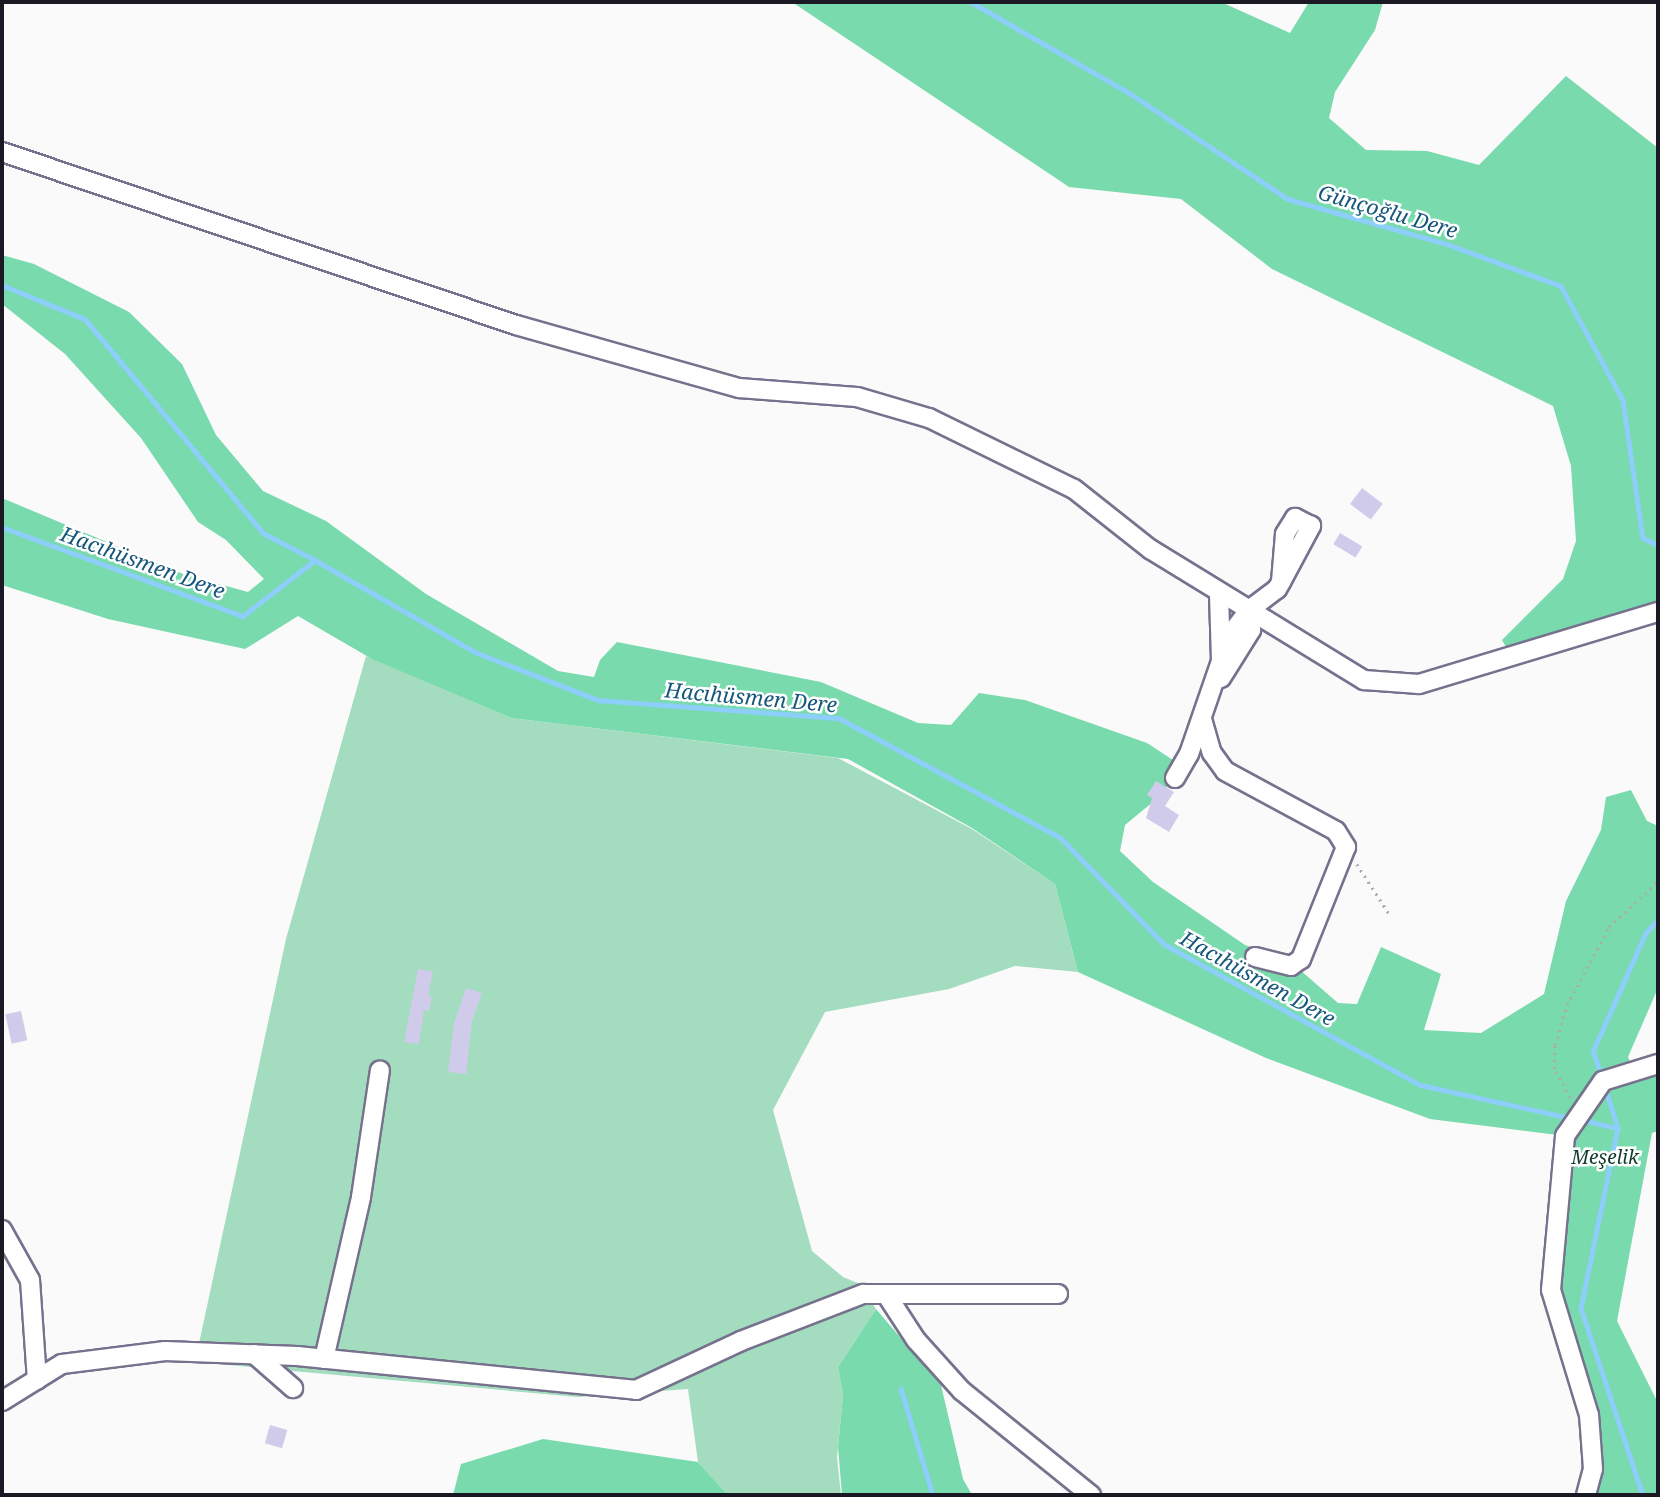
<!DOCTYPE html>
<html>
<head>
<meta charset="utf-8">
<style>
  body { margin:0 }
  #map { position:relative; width:1660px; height:1497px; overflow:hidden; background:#fafafa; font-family:"Noto Serif",serif }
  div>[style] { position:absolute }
  .green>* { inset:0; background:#a3dcbf }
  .forest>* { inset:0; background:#79daae }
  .stream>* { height:4.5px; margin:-2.25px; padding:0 2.25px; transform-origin:2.25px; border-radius:2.25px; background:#8dcefa }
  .building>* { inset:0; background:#d0cbea; transform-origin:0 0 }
  .path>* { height:2.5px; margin-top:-1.25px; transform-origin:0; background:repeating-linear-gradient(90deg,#acacaf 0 2px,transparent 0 7px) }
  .roads { filter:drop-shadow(2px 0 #76728e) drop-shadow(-2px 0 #76728e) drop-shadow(0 2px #76728e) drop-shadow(0 -2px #76728e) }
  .minor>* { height:18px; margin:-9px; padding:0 9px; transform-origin:9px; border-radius:9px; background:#fff }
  span { translate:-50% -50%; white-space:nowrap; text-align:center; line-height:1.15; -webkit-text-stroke:5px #fff; paint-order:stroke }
  .park-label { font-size:19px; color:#113c2a; font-style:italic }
  .water-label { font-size:21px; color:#17577b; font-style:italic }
  .frame { position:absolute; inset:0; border:4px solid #1b1924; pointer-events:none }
</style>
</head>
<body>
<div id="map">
  <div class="green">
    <i style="clip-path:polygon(366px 656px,511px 718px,838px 758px,972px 829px,1055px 884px,1078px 972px,1015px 966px,949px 989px,825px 1012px,773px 1110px,812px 1251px,843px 1277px,860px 1284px,876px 1309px,838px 1367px,843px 1395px,837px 1457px,841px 1495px,728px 1495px,698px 1462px,688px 1389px,577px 1397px,195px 1362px,286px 939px)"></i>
  </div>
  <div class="forest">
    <i style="clip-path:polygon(792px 2px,1221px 2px,1290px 33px,1309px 2px,1383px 2px,1375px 30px,1335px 92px,1329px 118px,1366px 150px,1427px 151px,1479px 165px,1566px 76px,1658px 148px,1658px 623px,1517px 666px,1502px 640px,1563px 579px,1576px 541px,1571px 466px,1553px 406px,1272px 269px,1181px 199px,1069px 187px)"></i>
    <i style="clip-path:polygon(2px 255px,34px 264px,129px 312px,182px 364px,216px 435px,263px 491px,326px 521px,426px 594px,558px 671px,594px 677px,600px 660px,617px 642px,821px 682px,918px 723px,951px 725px,979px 693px,1025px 700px,1147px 743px,1176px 762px,1165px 792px,1125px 825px,1120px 851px,1153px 882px,1245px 945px,1292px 963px,1338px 1003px,1357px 1004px,1381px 947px,1441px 974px,1424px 1030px,1481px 1033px,1544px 994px,1566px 901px,1601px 830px,1606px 797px,1631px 790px,1647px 821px,1658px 826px,1658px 988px,1628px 1057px,1635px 1071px,1658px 1064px,1658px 1131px,1652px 1133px,1617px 1321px,1658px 1403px,1658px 1495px,1586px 1495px,1593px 1469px,1551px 1290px,1565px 1136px,1430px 1119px,1266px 1058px,1078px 972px,1055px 884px,972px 828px,848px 759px,511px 718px,372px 659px,298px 616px,245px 649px,108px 619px,2px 585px,2px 498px,183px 574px,248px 592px,264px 579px,226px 540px,198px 522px,141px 438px,65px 354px,2px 304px)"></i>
    <i style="clip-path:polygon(876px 1309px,941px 1385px,963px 1479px,972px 1495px,842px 1495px,838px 1447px,843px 1395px,838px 1367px)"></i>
    <i style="clip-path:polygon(543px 1439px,698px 1462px,728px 1495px,453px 1495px,461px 1464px)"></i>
  </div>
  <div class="stream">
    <i style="left:971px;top:2px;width:185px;rotate:29.9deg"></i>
    <i style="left:1131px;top:94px;width:189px;rotate:33.8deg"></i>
    <i style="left:1288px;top:199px;width:165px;rotate:15.8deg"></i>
    <i style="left:1447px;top:244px;width:121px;rotate:20.2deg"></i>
    <i style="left:1561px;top:286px;width:130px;rotate:61.5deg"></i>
    <i style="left:1623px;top:400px;width:139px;rotate:81.8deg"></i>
    <i style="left:1643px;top:538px;width:17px;rotate:25deg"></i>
    <i style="left:2px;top:285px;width:90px;rotate:22.3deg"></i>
    <i style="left:85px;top:319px;width:278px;rotate:50.2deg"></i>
    <i style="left:263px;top:533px;width:59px;rotate:27.4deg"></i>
    <i style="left:2px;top:527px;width:257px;rotate:20.3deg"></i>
    <i style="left:243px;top:616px;width:91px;rotate:-37.9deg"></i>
    <i style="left:315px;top:560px;width:185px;rotate:29.9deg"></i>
    <i style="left:475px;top:652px;width:132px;rotate:21.3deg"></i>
    <i style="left:598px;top:700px;width:242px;rotate:4.3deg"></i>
    <i style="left:839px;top:718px;width:252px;rotate:28.4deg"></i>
    <i style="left:1061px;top:838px;width:148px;rotate:45.8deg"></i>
    <i style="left:1164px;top:944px;width:293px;rotate:28.8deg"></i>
    <i style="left:1421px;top:1085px;width:153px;rotate:12.5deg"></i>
    <i style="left:1601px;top:1076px;width:26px;rotate:-108deg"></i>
    <i style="left:1593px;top:1051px;width:128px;rotate:-66deg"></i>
    <i style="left:1645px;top:934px;width:20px;rotate:-49deg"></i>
    <i style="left:1605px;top:1087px;width:43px;rotate:72.4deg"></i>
    <i style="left:1618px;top:1128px;width:184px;rotate:101.6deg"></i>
    <i style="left:1581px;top:1308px;width:197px;rotate:71.7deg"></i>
    <i style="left:1582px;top:1120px;width:37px;rotate:13deg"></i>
    <i style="left:901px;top:1389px;width:111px;rotate:73.2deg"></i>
  </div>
  <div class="building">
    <i style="left:1362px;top:488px;width:26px;height:20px;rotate:37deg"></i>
    <i style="left:1340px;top:533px;width:26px;height:13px;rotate:31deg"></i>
    <i style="clip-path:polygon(1156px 781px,1174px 792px,1165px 806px,1179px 815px,1169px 832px,1146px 818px,1152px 798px,1147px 795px)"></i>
    <i style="clip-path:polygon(418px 969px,433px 971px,428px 996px,432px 997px,429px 1011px,424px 1010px,419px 1044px,404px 1042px)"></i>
    <i style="clip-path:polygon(466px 988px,482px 993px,472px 1021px,466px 1074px,448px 1072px,454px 1023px)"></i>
    <i style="left:21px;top:1011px;width:30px;height:16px;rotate:78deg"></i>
    <i style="left:270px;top:1425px;width:18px;height:19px;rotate:16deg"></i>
  </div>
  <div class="path">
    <i style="left:1357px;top:864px;width:61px;rotate:57.1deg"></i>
    <i style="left:1570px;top:1098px;width:33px;rotate:-119deg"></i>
    <i style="left:1554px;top:1069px;width:24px;rotate:-88deg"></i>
    <i style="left:1555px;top:1045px;width:42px;rotate:-73.3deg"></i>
    <i style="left:1567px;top:1005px;width:89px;rotate:-61.7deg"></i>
    <i style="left:1609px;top:927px;width:67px;rotate:-43.2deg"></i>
  </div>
  <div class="roads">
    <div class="minor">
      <i style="left:2px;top:152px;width:542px;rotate:18.6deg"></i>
      <i style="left:516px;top:325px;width:232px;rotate:15.8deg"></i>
      <i style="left:739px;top:388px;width:118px;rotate:4.4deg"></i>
      <i style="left:857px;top:397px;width:75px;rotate:16.3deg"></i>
      <i style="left:929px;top:418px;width:161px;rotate:26.1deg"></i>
      <i style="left:1074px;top:489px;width:97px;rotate:38.3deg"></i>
      <i style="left:1150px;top:549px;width:251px;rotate:31.5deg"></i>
      <i style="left:1364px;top:680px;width:55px;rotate:4.2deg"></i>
      <i style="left:1419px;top:684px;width:250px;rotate:-16.8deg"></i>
      <i style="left:1221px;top:647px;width:46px;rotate:-52.9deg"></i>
      <i style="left:1249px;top:610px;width:35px;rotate:-37deg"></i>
      <i style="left:1277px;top:589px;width:8px;rotate:-60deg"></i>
      <i style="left:1281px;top:582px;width:64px;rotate:-61.8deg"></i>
      <i style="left:1311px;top:526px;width:18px;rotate:-153deg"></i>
      <i style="left:1295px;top:518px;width:19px;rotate:122deg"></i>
      <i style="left:1285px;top:534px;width:48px;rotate:94.8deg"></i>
      <i style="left:1221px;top:678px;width:57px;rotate:-58deg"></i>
      <i style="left:1251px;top:630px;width:20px;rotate:-96deg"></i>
      <i style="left:1202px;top:719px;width:35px;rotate:74deg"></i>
      <i style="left:1212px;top:753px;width:22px;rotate:54deg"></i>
      <i style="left:1225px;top:771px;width:126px;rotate:28.4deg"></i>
      <i style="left:1336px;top:831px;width:19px;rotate:58deg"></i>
      <i style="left:1346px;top:847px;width:121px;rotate:111.9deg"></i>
      <i style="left:1301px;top:959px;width:12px;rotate:145deg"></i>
      <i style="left:1291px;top:966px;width:37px;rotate:-166deg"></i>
      <i style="left:1175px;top:778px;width:28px;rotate:-60deg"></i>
      <i style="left:1189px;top:754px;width:98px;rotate:-71deg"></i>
      <i style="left:1221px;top:661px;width:69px;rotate:-91.7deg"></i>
      <i style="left:2px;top:1230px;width:57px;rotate:60.8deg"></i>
      <i style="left:30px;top:1280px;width:100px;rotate:86deg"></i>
      <i style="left:886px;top:1294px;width:55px;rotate:56.9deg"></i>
      <i style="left:916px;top:1340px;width:69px;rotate:48deg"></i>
      <i style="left:962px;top:1391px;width:166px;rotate:38.9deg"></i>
      <i style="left:254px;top:1354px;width:52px;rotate:41.1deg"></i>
      <i style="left:324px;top:1359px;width:166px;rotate:-77.1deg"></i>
      <i style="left:361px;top:1197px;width:128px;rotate:-81.5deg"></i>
      <i style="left:2px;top:1401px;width:70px;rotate:-31.7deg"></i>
      <i style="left:62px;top:1364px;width:104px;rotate:-7.2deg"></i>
      <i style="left:165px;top:1351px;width:132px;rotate:2.2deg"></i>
      <i style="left:297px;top:1356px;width:341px;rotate:5.7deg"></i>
      <i style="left:636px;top:1390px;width:116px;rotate:-25deg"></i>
      <i style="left:741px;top:1341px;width:131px;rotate:-21.1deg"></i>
      <i style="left:863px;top:1294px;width:195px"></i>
      <i style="left:1586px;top:1495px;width:27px;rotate:-75deg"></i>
      <i style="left:1593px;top:1469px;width:54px;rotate:-94.2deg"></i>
      <i style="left:1589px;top:1415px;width:131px;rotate:-106.9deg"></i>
      <i style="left:1551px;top:1290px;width:155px;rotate:-84.8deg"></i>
      <i style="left:1565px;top:1136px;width:67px;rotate:-55.4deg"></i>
      <i style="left:1603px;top:1081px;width:58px;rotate:-17.2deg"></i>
    </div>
  </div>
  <div class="park-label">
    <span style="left:1605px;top:1158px">Meşelik</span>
  </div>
  <div class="water-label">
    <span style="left:1388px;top:211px;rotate:16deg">Günçoğlu Dere</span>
    <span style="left:143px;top:562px;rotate:20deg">Hacıhüsmen Dere</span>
    <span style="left:751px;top:697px;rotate:5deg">Hacıhüsmen Dere</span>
    <span style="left:1258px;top:978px;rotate:29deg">Hacıhüsmen Dere</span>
  </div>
  <div class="frame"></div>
</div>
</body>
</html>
